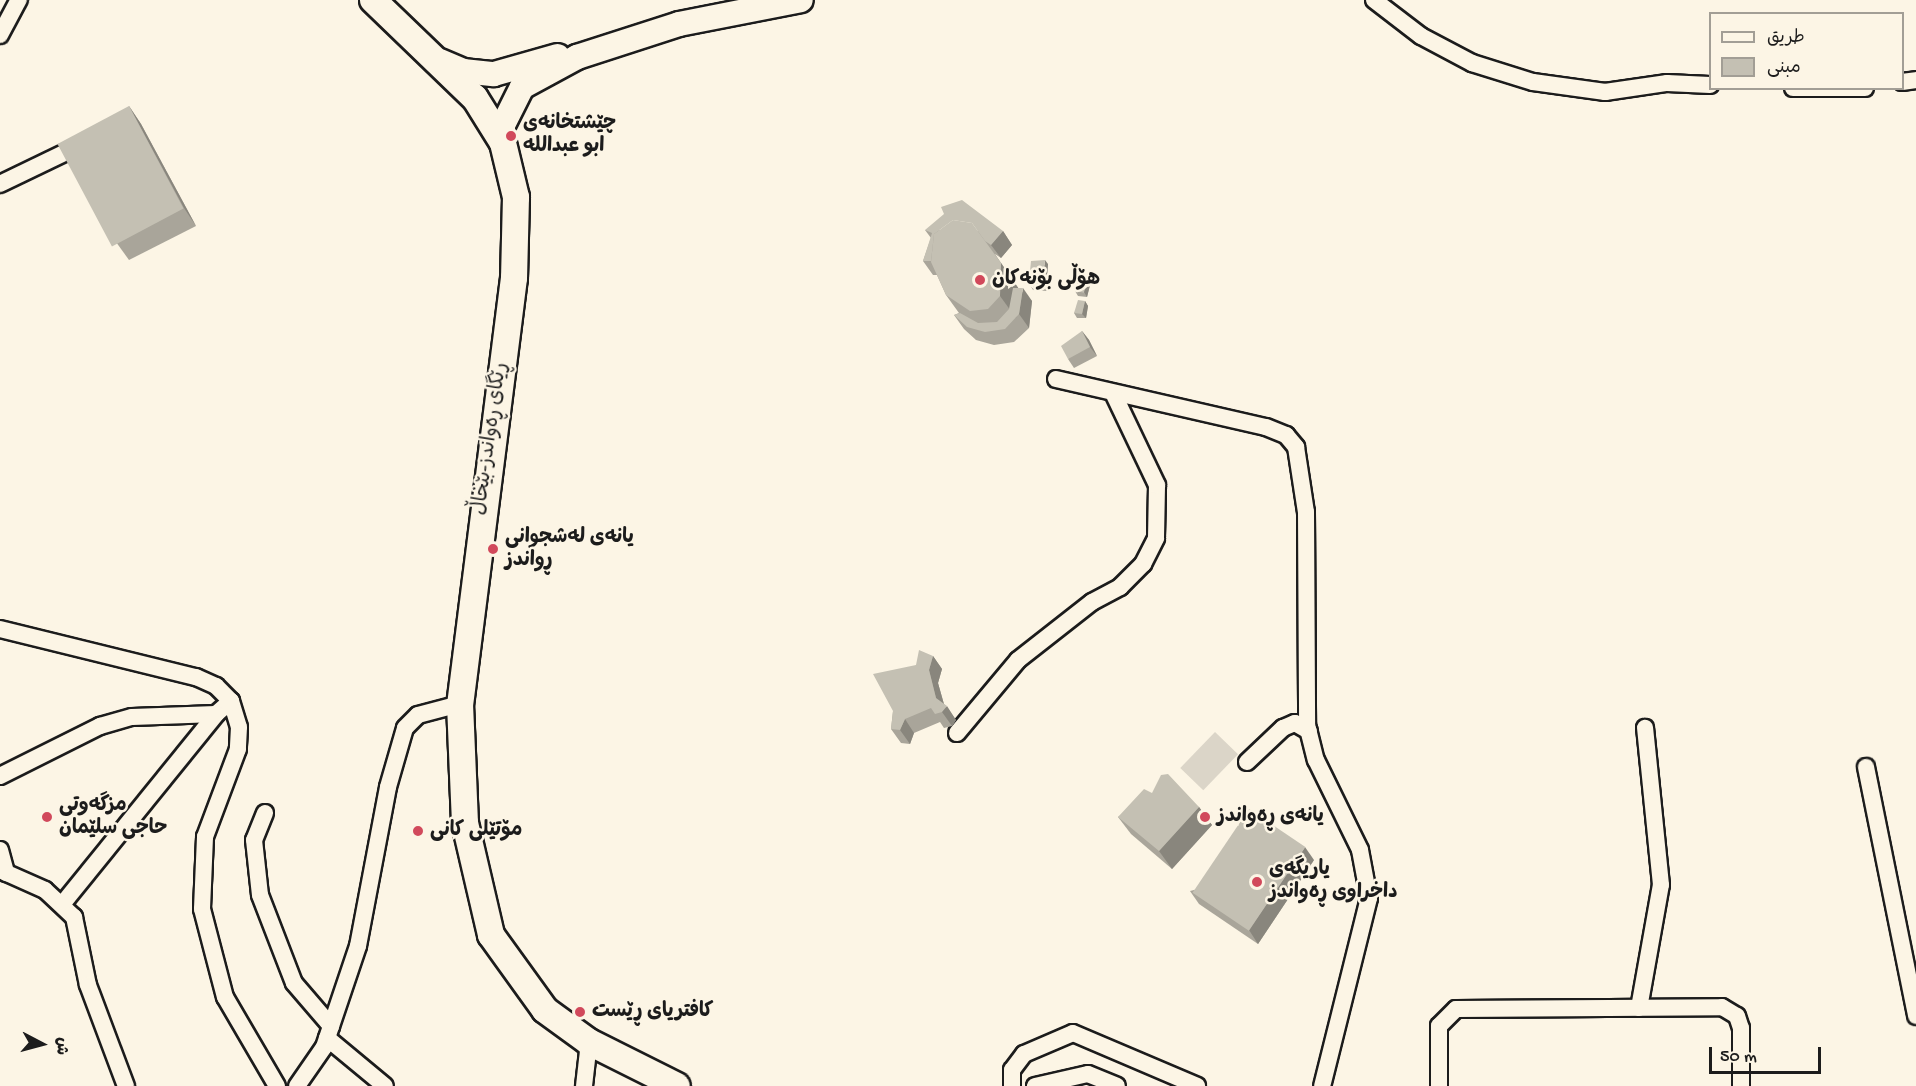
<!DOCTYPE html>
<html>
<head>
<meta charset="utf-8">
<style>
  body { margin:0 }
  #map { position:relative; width:1916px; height:1086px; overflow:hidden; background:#fcf5e5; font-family:"Gochi Hand","Playpen Sans Arabic",sans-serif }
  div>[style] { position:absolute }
  .green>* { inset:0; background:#dbd5c8; transform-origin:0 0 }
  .roads { filter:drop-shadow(2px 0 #1c1c1c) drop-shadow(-2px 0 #1c1c1c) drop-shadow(0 2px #1c1c1c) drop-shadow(0 -2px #1c1c1c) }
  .street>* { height:16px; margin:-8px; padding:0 8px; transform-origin:8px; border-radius:8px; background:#fcf5e5 }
  .secondary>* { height:24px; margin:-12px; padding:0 12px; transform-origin:12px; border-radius:12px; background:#fcf5e5 }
  .primary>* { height:26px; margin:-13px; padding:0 13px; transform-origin:13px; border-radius:13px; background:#fcf5e5 }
  .wall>* { inset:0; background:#a9a59a }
  .shaded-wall>* { inset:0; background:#89867d }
  .building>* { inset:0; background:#c4c0b3; transform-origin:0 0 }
  .dots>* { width:16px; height:16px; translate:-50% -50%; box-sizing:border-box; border:3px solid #fcf5e5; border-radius:50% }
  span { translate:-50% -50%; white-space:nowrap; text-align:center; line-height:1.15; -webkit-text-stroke:5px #fcf5e5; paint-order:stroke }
  .poi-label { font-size:20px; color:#1c1c1c; font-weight:700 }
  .left { translate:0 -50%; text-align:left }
  .street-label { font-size:20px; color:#1c1c1c }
  .legend { position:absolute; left:1709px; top:12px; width:195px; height:78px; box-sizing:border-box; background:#fcf5e5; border:2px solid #a29e95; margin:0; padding:8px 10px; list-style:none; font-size:18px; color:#1c1c1c }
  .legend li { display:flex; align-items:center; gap:12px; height:30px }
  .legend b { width:30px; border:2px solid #a29e95 }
  .north { position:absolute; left:12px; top:1014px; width:60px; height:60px; -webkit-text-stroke:4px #fcf5e5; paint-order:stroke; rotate:96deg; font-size:16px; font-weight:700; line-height:24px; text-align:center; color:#1c1c1c }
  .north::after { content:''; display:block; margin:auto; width:21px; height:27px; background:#1c1c1c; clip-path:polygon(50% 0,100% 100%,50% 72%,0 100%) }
  .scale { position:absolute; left:1709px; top:1047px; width:112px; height:27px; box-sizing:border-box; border:3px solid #1c1c1c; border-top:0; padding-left:8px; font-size:18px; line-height:21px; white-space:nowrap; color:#1c1c1c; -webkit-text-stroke:4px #fcf5e5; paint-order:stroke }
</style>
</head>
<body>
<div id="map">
  <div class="green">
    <i style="left:1215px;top:732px;width:32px;height:50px;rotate:44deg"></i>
  </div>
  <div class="roads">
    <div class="street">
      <i style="left:1374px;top:0;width:59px;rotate:37.5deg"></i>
      <i style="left:1421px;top:36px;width:58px;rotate:27.9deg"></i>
      <i style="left:1472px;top:63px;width:64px;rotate:17.3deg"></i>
      <i style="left:1533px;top:82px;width:73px;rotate:7.9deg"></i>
      <i style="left:1605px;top:92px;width:63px;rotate:-8.3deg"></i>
      <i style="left:1667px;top:83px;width:43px;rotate:2.7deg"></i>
      <i style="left:0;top:35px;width:40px;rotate:-62deg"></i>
      <i style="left:1902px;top:82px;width:14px;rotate:-8deg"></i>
      <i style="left:1793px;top:88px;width:72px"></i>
      <i style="left:0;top:184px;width:69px;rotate:-25.8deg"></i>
      <i style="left:1056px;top:379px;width:215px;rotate:12.9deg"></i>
      <i style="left:1266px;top:427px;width:22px;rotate:22deg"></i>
      <i style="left:1286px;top:435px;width:16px;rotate:50deg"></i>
      <i style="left:1296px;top:447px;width:66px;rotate:81.3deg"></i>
      <i style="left:1306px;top:512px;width:213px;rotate:89.7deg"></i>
      <i style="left:1307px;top:725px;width:36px;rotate:76deg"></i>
      <i style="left:1316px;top:760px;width:100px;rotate:63.9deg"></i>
      <i style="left:1360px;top:850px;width:49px;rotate:79.4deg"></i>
      <i style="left:1369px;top:898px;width:194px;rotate:104deg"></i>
      <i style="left:0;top:629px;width:202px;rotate:13.8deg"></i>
      <i style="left:196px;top:677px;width:22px;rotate:24deg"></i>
      <i style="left:216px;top:686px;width:21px;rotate:45deg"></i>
      <i style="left:231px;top:701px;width:27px;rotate:73deg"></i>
      <i style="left:239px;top:727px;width:22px;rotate:93deg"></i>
      <i style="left:238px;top:749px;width:94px;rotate:110.6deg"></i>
      <i style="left:205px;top:837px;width:72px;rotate:92.4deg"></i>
      <i style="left:202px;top:909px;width:91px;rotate:75.4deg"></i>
      <i style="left:225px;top:997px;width:103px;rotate:59.7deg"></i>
      <i style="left:957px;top:733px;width:95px;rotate:-50.1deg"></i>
      <i style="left:1018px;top:660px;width:94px;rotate:-38.1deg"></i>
      <i style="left:1092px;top:602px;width:32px;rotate:-28deg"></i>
      <i style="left:1120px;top:587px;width:33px;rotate:-45deg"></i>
      <i style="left:1143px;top:564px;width:29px;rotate:-63deg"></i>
      <i style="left:1156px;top:538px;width:53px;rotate:-88.9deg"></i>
      <i style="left:1157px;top:485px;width:100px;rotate:-115.5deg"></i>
      <i style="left:1247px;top:762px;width:50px;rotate:-43.4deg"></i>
      <i style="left:1283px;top:728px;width:13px;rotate:-23deg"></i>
      <i style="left:1295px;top:723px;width:16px;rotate:30deg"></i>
      <i style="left:1866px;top:767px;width:254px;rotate:78.6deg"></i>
      <i style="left:0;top:776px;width:112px;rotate:-26.6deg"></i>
      <i style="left:100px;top:726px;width:33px;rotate:-16deg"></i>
      <i style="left:132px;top:717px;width:84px;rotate:-2deg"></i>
      <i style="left:216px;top:714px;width:20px;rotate:-41deg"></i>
      <i style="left:265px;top:813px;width:29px;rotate:112deg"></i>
      <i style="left:254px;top:840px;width:55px;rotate:83.8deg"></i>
      <i style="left:260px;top:895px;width:94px;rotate:68.9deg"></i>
      <i style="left:294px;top:983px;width:57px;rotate:49.3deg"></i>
      <i style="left:0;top:850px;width:24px;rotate:75deg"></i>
      <i style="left:0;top:870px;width:49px;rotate:24deg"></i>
      <i style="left:45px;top:890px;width:40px;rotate:43deg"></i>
      <i style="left:74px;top:917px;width:69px;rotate:78.4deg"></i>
      <i style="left:88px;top:985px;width:108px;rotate:69.4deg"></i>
      <i style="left:64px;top:902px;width:242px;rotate:-51deg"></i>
      <i style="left:1639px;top:1008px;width:125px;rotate:-79.9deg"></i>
      <i style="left:1661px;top:885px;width:158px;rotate:-95.8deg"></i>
      <i style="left:327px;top:1038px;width:75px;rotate:39.6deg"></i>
      <i style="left:297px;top:1086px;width:47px;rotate:-55.3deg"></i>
      <i style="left:324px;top:1047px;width:107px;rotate:-71.4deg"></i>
      <i style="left:358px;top:946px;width:162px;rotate:-79.3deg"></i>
      <i style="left:388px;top:787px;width:61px;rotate:-73.9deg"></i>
      <i style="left:405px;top:728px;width:18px;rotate:-45deg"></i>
      <i style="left:418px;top:715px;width:43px;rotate:-14.7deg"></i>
      <i style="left:584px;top:1086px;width:44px;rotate:-83.5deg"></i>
      <i style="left:1012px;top:1086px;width:16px;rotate:-90deg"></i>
      <i style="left:1012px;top:1070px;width:20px;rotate:-53deg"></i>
      <i style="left:1024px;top:1054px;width:53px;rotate:-23.2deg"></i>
      <i style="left:1073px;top:1033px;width:135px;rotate:23.1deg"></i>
      <i style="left:1035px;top:1086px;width:54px;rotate:-12.8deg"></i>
      <i style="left:1088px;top:1074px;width:31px;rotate:22deg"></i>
      <i style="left:1439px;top:1086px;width:60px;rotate:-90deg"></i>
      <i style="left:1439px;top:1026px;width:24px;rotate:-45deg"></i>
      <i style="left:1456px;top:1009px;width:266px;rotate:-0.4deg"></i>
      <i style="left:1722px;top:1007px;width:17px;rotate:31deg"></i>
      <i style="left:1737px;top:1016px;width:13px;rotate:72deg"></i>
      <i style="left:1741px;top:1028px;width:58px;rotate:90deg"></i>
    </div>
    <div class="secondary">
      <i style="left:440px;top:61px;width:25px;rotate:23deg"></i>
      <i style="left:463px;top:71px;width:31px;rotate:6deg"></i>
      <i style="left:494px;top:74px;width:66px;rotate:-15.9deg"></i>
      <i style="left:503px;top:143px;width:18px;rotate:-90deg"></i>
      <i style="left:503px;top:125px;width:42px;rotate:-63.4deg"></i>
      <i style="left:522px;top:87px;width:63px;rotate:-28.6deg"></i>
      <i style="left:577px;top:57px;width:107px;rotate:-17.9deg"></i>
      <i style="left:679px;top:24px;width:124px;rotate:-11.1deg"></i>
    </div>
    <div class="primary">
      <i style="left:373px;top:0;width:141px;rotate:43.9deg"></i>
      <i style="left:475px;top:98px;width:53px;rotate:58.1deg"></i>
      <i style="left:503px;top:143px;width:56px;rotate:76.5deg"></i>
      <i style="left:516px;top:197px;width:81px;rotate:91.4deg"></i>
      <i style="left:514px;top:278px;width:429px;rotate:97.2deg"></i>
      <i style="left:460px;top:704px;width:119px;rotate:87.6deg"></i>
      <i style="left:465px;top:823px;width:115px;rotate:76.9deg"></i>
      <i style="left:491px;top:935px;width:92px;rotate:54.2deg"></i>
      <i style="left:545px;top:1010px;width:54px;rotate:36deg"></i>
      <i style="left:589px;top:1042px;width:98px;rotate:26.6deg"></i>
    </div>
  </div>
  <div class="wall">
    <i style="clip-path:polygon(129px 106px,141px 124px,196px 226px,129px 260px,116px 242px)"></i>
    <i style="clip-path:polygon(925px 230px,1003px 231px,1012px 245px,1001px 258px,995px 254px,1018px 288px,1032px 301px,1029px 328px,1014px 342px,994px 345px,976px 340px,964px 329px,954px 315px,959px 313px,946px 295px,937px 275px,933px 275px,923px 261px,931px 238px)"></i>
    <i style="clip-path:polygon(1048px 264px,1047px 276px,1045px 276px,1047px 280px,1047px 291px,1033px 290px,1030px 285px,1033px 276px,1030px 271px)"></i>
    <i style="clip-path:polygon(1087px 280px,1090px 285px,1087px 297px,1078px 296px,1075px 291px)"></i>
    <i style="clip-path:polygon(1085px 301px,1088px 306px,1086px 318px,1077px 318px,1074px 313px)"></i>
    <i style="clip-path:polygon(1082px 331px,1089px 340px,1097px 356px,1074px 368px,1068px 359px)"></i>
    <i style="clip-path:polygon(933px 656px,942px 669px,938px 683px,944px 704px,956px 720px,952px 726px,944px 728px,940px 722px,914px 733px,910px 744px,901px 743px,891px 729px,893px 711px,916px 665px)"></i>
    <i style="clip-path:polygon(1152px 793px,1199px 807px,1212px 825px,1172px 869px,1131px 834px,1118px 817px)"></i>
    <i style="clip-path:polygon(1314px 860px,1258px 944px,1199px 904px,1190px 891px)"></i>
  </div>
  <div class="shaded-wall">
    <i style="clip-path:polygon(129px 106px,141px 124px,196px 226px,184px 208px)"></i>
    <i style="clip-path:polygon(1003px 231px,1012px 245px,1001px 258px,991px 245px)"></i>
    <i style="clip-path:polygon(1045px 260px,1048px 264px,1047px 276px,1044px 271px)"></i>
    <i style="clip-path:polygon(1001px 263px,1019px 289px,1016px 318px,1000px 296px)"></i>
    <i style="clip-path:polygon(1044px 275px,1047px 280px,1047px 291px,1044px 286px)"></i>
    <i style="clip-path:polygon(1087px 280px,1090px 285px,1087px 297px,1084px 292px)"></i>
    <i style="clip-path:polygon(1023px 288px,1032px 301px,1029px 328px,1019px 314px)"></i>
    <i style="clip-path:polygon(1085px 301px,1088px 306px,1086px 318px,1082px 314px)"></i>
    <i style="clip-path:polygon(1082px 331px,1089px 340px,1097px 356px,1090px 347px)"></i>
    <i style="clip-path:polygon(933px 656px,942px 669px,938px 683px,945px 708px,947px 706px,956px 720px,952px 726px,942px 712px,936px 698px,929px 670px)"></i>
    <i style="clip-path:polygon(905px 719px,914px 733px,910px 744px,900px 730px)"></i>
    <i style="clip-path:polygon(1199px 807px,1212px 825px,1172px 869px,1159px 851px)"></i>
    <i style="clip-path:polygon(1305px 847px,1314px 860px,1258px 944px,1249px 930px)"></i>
  </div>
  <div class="building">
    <i style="left:129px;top:106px;width:116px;height:81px;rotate:62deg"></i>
    <i style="clip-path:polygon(962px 200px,1003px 231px,991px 245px,985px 241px,972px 223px,953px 220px,934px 234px,931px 261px,923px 261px,932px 233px,925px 230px,944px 214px,941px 207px)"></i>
    <i style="clip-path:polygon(953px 220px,972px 223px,1001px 263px,1000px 296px,988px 309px,970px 311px,946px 295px,931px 262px,934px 234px)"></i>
    <i style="clip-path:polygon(1045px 260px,1044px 271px,1030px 271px,1031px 261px)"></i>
    <i style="clip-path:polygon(1044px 275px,1044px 286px,1030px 285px,1030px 276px)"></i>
    <i style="left:1078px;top:278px;width:9px;height:13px;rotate:13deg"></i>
    <i style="clip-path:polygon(1013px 288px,1023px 288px,1019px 314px,1005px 329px,985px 332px,967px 327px,954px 315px,960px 313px,978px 323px,997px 322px,1009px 309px)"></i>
    <i style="clip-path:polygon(1078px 300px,1085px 301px,1082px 314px,1074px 313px)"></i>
    <i style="clip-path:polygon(1082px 331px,1090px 347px,1068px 359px,1061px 346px)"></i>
    <i style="clip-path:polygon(919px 650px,933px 656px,929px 670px,936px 698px,947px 706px,942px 712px,935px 714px,931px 708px,905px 719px,900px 730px,891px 729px,893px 711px,873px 674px,916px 665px)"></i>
    <i style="clip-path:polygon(1168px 774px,1199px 807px,1159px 851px,1118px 817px,1144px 789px,1152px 793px,1161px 775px)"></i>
    <i style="left:1249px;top:809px;width:68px;height:101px;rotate:34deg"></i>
  </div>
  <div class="dots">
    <i style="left:511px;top:136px;background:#d1495b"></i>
    <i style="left:980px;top:280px;background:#d1495b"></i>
    <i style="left:493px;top:549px;background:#d1495b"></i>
    <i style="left:47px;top:817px;background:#d1495b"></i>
    <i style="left:1205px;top:817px;background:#d1495b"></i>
    <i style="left:418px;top:831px;background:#d1495b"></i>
    <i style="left:1257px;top:882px;background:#d1495b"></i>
    <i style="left:580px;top:1012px;background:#d1495b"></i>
  </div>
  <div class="poi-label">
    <span class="left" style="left:523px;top:136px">چێشتخانەی<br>ابو عبدالله</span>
    <span class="left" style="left:992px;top:280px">هۆڵی بۆنەکان</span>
    <span class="left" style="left:505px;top:550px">یانەی لەشجوانی<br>ڕواندز</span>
    <span class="left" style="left:59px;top:818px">مزگەوتی<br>حاجی سلێمان</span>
    <span class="left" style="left:1217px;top:817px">یانەی ڕەواندز</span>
    <span class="left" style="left:430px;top:831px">مۆتێلی کانی</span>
    <span class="left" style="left:1269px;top:882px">یاریگەی<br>داخراوی ڕەواندز</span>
    <span class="left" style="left:592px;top:1012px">کافتریای ڕێست</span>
  </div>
  <div class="street-label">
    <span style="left:491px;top:439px;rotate:-82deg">ڕێگای ڕەواندز-بێخاڵ</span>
  </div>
  <ul class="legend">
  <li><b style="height:8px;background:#fcf5e5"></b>طريق</li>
  <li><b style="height:16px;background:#c4c0b3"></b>مبنى</li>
  </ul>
  <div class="north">ش</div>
  <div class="scale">50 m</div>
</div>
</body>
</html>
